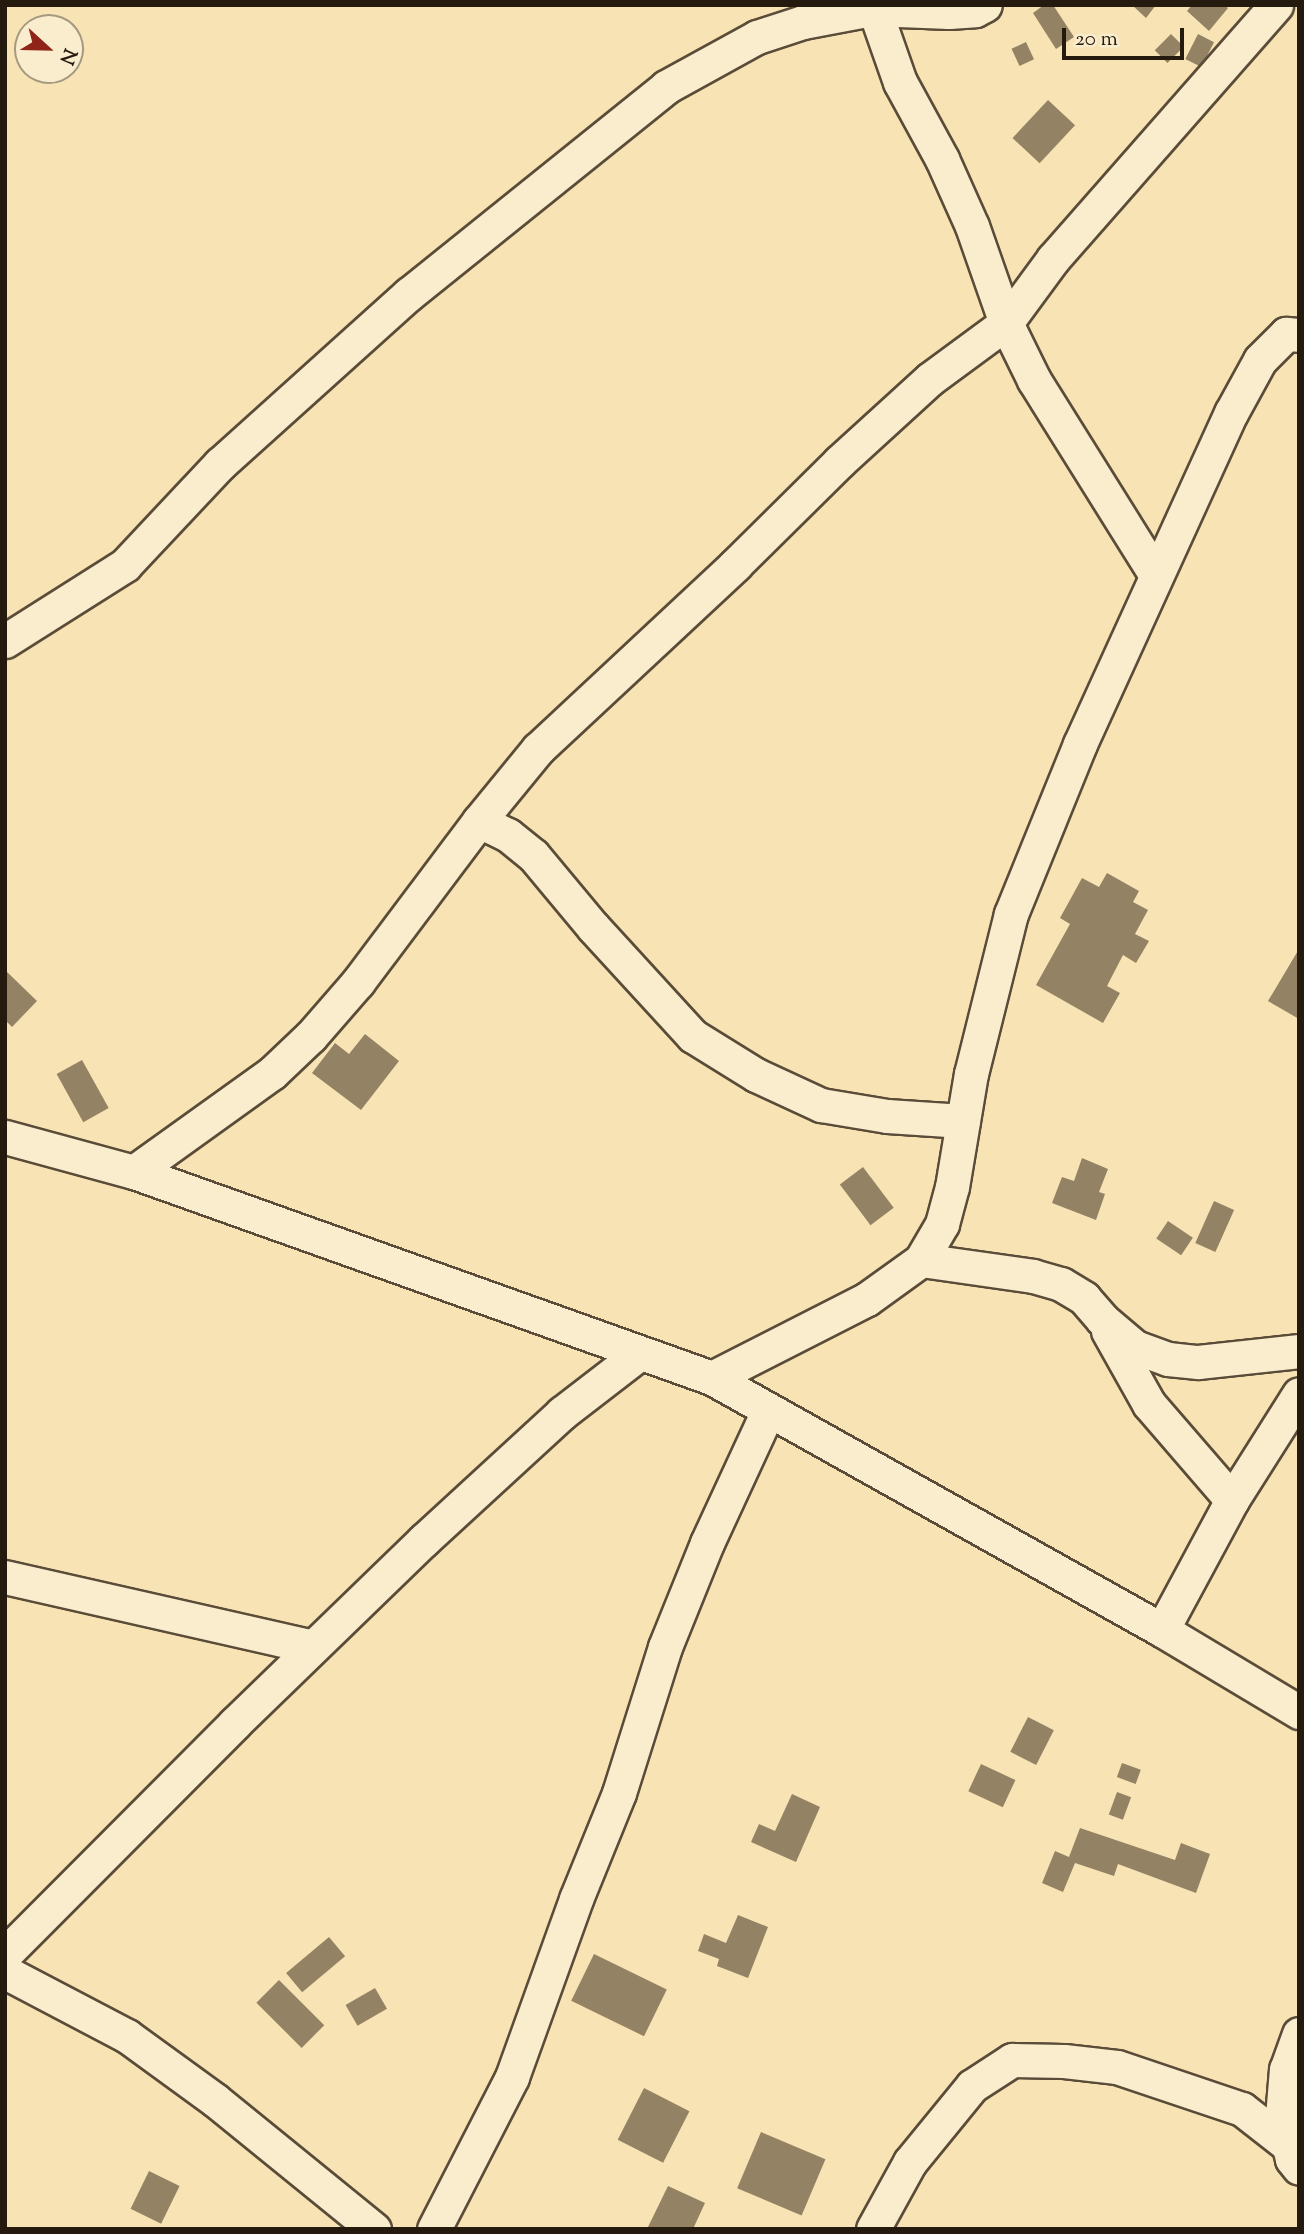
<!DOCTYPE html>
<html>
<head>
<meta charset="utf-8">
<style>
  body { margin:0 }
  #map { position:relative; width:1304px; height:2234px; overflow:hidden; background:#f8e3b4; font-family:"Sorts Mill Goudy",serif }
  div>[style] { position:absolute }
  .building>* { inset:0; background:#938364; transform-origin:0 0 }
  .roads { filter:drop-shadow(2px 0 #5a4c38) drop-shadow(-2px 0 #5a4c38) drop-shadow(0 2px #5a4c38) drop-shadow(0 -2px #5a4c38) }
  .street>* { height:33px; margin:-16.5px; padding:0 16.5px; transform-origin:16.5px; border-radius:16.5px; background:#faedce }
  span { translate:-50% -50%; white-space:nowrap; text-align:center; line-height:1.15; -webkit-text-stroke:5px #faedce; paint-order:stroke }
  .frame { position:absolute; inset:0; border:7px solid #251a0e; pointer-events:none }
  .north { position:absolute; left:14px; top:14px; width:70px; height:70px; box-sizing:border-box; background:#faedce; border:2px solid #a59981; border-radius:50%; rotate:112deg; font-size:19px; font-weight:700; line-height:28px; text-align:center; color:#251a0e }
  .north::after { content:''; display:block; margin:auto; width:24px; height:32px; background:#8f2418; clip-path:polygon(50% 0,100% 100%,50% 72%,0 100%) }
  .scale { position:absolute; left:1062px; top:28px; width:122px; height:32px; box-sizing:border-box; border:4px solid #251a0e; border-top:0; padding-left:9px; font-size:21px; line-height:24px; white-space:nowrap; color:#251a0e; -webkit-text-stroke:5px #faedce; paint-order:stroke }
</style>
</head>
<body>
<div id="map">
  <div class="building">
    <i style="clip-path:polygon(1044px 5px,1053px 5px,1074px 37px,1056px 49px,1033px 13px)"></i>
    <i style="clip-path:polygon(1132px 5px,1156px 5px,1146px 18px)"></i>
    <i style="clip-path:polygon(1192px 5px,1224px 5px,1228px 8px,1209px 31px,1187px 11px)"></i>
    <i style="left:1171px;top:34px;width:18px;height:23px;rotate:45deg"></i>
    <i style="left:1198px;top:34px;width:18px;height:28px;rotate:27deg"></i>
    <i style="left:1026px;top:42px;width:19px;height:16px;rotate:65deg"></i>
    <i style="left:1048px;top:100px;width:37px;height:52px;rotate:43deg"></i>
    <i style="clip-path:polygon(1107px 873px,1139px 891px,1133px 902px,1148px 910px,1135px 934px,1149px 941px,1136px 963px,1123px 955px,1107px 986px,1120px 993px,1103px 1023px,1036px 985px,1070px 924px,1060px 918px,1082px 878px,1099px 887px)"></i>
    <i style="clip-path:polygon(1299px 949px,1299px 1019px,1268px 1001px)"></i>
    <i style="clip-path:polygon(5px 970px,37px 1001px,12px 1027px,5px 1020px)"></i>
    <i style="clip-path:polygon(365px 1034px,399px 1061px,361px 1110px,312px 1073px,335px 1043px,349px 1054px)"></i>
    <i style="left:82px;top:1060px;width:55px;height:29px;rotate:61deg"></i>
    <i style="clip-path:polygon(1082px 1158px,1108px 1169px,1099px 1192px,1105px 1194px,1096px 1220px,1052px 1203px,1062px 1177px,1074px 1181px)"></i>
    <i style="left:863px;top:1167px;width:51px;height:29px;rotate:53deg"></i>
    <i style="left:1214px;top:1201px;width:22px;height:46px;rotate:24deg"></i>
    <i style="left:1168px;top:1221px;width:30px;height:21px;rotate:34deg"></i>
    <i style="left:1028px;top:1717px;width:29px;height:39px;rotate:27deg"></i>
    <i style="left:1122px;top:1763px;width:20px;height:15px;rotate:20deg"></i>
    <i style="left:981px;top:1764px;width:38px;height:30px;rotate:25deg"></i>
    <i style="left:1117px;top:1792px;width:15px;height:24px;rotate:20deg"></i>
    <i style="clip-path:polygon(792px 1794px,820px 1807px,796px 1862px,751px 1842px,759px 1824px,775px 1831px)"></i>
    <i style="clip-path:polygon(1080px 1828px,1175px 1860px,1181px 1843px,1210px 1854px,1196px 1893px,1118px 1864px,1114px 1876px,1075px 1863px,1063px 1892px,1042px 1883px,1055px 1851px,1069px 1857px)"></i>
    <i style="clip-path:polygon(738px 1915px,768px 1927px,748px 1978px,717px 1966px,719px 1959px,698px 1951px,704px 1934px,726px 1943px)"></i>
    <i style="left:329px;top:1937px;width:25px;height:56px;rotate:50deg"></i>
    <i style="left:594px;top:1954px;width:81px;height:52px;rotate:26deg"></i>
    <i style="left:279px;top:1980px;width:64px;height:32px;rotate:45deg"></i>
    <i style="left:375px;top:1988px;width:24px;height:34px;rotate:60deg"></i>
    <i style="left:644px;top:2088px;width:51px;height:58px;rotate:27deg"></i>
    <i style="left:761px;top:2132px;width:70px;height:61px;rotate:23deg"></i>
    <i style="left:149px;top:2171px;width:34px;height:42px;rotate:26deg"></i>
    <i style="clip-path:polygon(668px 2186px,705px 2203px,693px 2229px,647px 2229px)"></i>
  </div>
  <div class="roads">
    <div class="street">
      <i style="left:873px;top:5px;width:82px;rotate:70.7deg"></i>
      <i style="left:900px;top:82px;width:88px;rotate:61.4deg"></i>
      <i style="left:942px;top:159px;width:73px;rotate:65.9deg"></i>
      <i style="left:972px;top:226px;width:103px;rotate:70.7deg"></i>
      <i style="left:1006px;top:323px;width:64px;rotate:63.8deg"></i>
      <i style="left:1034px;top:380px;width:229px;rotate:58deg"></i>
      <i style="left:5px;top:641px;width:142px;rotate:-32.3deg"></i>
      <i style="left:125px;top:565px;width:139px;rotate:-46.8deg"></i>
      <i style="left:220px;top:464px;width:254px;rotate:-42deg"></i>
      <i style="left:409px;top:294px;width:330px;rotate:-38.8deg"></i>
      <i style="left:666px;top:87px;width:104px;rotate:-28.8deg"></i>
      <i style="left:757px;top:37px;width:48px;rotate:-18.1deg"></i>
      <i style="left:803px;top:22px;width:70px;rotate:-10.7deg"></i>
      <i style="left:872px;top:9px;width:77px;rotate:2.2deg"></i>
      <i style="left:949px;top:12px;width:26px;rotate:-4deg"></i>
      <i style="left:975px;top:10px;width:11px;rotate:-27deg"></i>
      <i style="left:479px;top:821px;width:32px;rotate:26deg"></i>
      <i style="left:508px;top:835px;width:32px;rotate:39deg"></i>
      <i style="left:533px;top:855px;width:94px;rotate:50.2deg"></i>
      <i style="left:593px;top:927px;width:148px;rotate:47.5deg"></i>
      <i style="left:693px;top:1036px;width:74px;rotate:31.8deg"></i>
      <i style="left:756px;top:1075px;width:72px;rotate:24.8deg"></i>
      <i style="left:821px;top:1105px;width:67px;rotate:9.5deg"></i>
      <i style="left:887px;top:1116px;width:76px;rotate:3.8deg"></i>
      <i style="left:5px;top:1137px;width:134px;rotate:15.2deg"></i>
      <i style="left:134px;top:1172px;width:614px;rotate:19.62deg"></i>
      <i style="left:712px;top:1378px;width:516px;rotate:29.25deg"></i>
      <i style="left:1162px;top:1630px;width:160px;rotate:30.9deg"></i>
      <i style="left:134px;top:1172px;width:170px;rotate:-35.7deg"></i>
      <i style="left:272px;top:1073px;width:54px;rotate:-43.5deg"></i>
      <i style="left:311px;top:1036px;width:72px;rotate:-49deg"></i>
      <i style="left:358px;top:982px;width:201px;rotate:-53.1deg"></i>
      <i style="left:479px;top:821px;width:93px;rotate:-50.7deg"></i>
      <i style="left:538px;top:749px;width:270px;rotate:-43deg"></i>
      <i style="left:735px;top:565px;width:146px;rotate:-44.7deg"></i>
      <i style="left:839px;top:462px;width:123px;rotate:-42.4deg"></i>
      <i style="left:930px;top:379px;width:94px;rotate:-36.4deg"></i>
      <i style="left:1006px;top:323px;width:79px;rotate:-53.7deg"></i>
      <i style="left:1053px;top:259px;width:338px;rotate:-48.7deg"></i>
      <i style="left:921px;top:1260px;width:113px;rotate:8.1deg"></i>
      <i style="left:1033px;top:1276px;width:29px;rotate:16deg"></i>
      <i style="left:1061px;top:1284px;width:27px;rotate:31deg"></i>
      <i style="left:1084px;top:1298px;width:28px;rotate:49deg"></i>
      <i style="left:1102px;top:1319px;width:43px;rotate:40.3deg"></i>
      <i style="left:1135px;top:1347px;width:35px;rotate:20deg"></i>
      <i style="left:1168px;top:1359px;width:30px;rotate:6deg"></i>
      <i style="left:1198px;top:1362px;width:102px;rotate:-6.2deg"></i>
      <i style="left:1108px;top:1331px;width:84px;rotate:60.7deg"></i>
      <i style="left:1149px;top:1404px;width:127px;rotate:49.2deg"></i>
      <i style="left:712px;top:1378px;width:174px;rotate:-27deg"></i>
      <i style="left:867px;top:1299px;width:67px;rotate:-35.8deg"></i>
      <i style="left:921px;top:1260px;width:42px;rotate:-59.7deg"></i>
      <i style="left:942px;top:1224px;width:38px;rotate:-75deg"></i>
      <i style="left:952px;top:1187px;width:115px;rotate:-80.5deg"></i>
      <i style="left:971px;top:1074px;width:165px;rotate:-76deg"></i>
      <i style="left:1011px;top:914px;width:183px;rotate:-67.9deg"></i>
      <i style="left:1080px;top:744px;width:364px;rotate:-65.5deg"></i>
      <i style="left:1231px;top:413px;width:60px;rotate:-61.3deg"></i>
      <i style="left:1260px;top:360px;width:37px;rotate:-45deg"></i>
      <i style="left:1286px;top:334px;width:13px;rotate:4deg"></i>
      <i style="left:5px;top:1577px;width:315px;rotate:12.8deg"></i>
      <i style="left:1162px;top:1630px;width:148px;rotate:-61.7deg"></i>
      <i style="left:1232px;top:1500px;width:125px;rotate:-57.7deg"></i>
      <i style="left:5px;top:1954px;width:326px;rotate:-45.1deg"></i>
      <i style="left:235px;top:1723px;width:263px;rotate:-44.1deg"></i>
      <i style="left:424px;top:1540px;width:188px;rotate:-42.6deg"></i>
      <i style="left:562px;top:1413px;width:98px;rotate:-37.6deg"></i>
      <i style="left:5px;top:1972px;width:138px;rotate:27.7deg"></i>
      <i style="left:127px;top:2036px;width:109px;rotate:36deg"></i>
      <i style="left:215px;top:2100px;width:205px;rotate:39.1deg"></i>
      <i style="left:1299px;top:2034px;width:37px;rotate:110deg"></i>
      <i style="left:1286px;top:2069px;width:48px;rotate:94.8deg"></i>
      <i style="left:1282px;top:2117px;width:43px;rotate:76.6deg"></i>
      <i style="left:1292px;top:2159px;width:11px;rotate:52deg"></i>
      <i style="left:434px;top:2229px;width:171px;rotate:-62.8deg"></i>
      <i style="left:512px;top:2077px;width:189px;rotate:-70.2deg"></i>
      <i style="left:576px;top:1899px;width:114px;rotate:-67.9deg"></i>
      <i style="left:619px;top:1793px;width:153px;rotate:-72.5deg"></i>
      <i style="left:665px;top:1647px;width:112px;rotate:-68deg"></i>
      <i style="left:707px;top:1543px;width:145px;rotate:-65.2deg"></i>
      <i style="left:873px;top:2229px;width:77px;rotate:-61.1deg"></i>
      <i style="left:910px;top:2162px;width:98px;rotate:-50.8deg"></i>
      <i style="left:972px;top:2086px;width:48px;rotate:-33deg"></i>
      <i style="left:1012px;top:2060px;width:52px;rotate:1.1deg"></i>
      <i style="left:1064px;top:2061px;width:53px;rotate:6.5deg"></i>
      <i style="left:1117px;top:2067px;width:132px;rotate:18.6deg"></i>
      <i style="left:1242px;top:2109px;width:58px;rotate:38deg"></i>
    </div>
  </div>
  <div class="frame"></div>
  <div class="north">N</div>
  <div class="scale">20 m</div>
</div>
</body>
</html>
